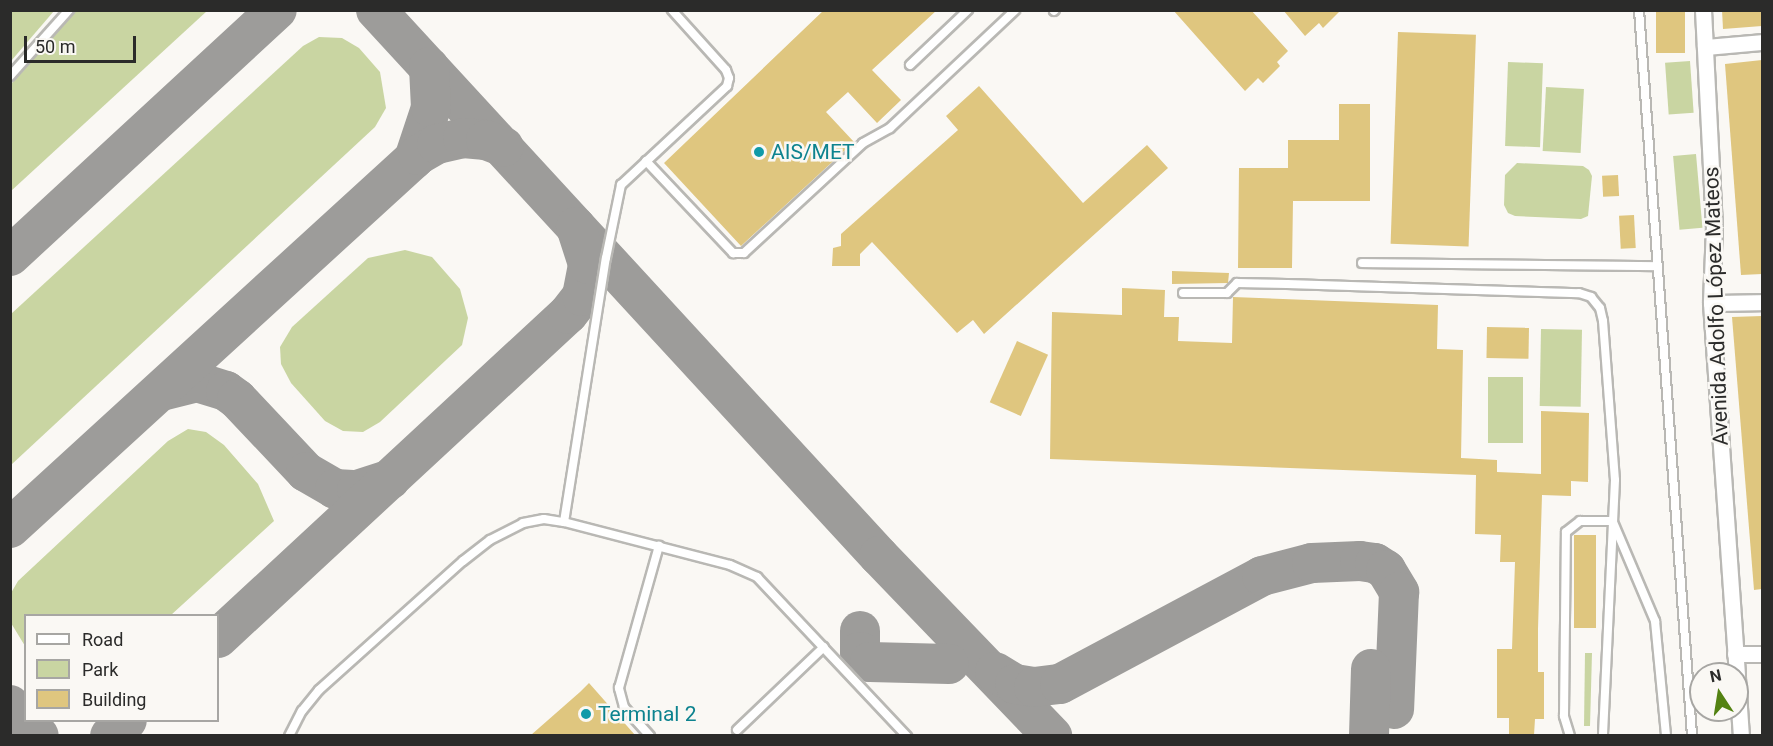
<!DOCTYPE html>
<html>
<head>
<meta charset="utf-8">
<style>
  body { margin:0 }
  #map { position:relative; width:1773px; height:746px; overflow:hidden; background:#faf8f4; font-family:Roboto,sans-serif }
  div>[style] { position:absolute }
  .green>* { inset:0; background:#c9d5a2; transform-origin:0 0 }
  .taxiway>* { height:40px; margin:-20px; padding:0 20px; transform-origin:20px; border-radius:20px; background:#9d9c9a }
  .building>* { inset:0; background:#dfc67f; transform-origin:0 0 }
  .roads { filter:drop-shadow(2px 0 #b9b8b4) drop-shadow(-2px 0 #b9b8b4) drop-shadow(0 2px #b9b8b4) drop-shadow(0 -2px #b9b8b4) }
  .service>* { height:8px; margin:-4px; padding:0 4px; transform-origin:4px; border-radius:4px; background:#fff }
  .minor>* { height:15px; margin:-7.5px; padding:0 7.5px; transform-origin:7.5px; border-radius:7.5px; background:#fff }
  .dots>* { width:16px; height:16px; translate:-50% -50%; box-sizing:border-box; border:3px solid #faf8f4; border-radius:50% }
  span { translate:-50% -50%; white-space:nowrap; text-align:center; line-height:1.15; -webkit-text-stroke:5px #faf8f4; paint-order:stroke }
  .culture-label { font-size:21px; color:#0d838f }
  .left { translate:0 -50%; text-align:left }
  .street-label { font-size:21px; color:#2b2b2a }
  .frame { position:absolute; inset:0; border:12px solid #2b2b2a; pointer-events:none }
  .legend { position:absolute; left:24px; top:614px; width:195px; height:108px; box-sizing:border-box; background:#faf8f4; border:2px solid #a7a6a3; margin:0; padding:8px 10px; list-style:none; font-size:18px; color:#2b2b2a }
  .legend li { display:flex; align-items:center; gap:12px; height:30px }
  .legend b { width:30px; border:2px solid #a7a6a3 }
  .north { position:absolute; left:1689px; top:662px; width:60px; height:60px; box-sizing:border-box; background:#faf8f4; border:2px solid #a7a6a3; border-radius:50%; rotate:348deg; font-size:16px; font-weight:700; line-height:24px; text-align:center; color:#2b2b2a }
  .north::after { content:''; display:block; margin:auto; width:21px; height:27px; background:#538212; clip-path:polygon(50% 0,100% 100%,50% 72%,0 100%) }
  .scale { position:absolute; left:24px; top:36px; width:112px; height:27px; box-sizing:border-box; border:3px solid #2b2b2a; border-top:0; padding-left:8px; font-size:18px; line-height:21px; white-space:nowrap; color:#2b2b2a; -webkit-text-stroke:4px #faf8f4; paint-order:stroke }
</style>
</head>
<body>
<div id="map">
  <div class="green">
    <i style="clip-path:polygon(11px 10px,54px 11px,11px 61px,10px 11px)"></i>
    <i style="clip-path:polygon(76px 11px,207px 11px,11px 191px,11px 84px)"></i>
    <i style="clip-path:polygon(319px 37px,342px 38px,359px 48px,380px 72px,386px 108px,375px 127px,11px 465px,11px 314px,303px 46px)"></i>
    <i style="left:1690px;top:61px;width:52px;height:25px;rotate:86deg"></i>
    <i style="left:1508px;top:62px;width:35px;height:84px;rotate:2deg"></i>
    <i style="left:1546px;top:87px;width:38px;height:64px;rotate:3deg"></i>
    <i style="left:1696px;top:154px;width:74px;height:23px;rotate:85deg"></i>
    <i style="clip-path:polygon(1517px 163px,1583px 166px,1589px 170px,1592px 176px,1588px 216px,1581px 219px,1515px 216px,1508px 213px,1504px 205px,1505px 175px)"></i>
    <i style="clip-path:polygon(405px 250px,432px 257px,460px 289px,468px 318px,462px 345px,380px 422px,363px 432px,343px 431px,325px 421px,291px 383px,281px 364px,280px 347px,292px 327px,368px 258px)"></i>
    <i style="left:1541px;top:329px;width:41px;height:77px;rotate:1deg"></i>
    <i style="left:1488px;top:377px;width:35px;height:66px"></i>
    <i style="clip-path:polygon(188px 429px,206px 432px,224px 445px,258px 484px,274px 521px,171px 615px,26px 616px,25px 646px,11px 623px,11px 593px,18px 581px,168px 441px)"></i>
    <i style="clip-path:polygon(1585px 653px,1592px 653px,1590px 726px,1584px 726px)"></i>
  </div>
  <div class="taxiway">
    <i style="left:376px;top:10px;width:742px;rotate:47.35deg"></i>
    <i style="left:879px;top:556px;width:250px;rotate:46.1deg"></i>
    <i style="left:414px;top:159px;width:54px;rotate:-71.6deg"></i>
    <i style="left:431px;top:108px;width:41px;rotate:-92.8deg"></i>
    <i style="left:10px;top:256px;width:363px;rotate:-42.7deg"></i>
    <i style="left:161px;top:391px;width:37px;rotate:-14deg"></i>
    <i style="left:197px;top:382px;width:30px;rotate:17deg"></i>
    <i style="left:226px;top:391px;width:14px;rotate:36deg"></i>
    <i style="left:237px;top:399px;width:100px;rotate:46.6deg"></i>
    <i style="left:306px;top:472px;width:34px;rotate:30deg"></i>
    <i style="left:335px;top:489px;width:22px;rotate:3deg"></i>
    <i style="left:357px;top:490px;width:35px;rotate:-18deg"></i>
    <i style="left:10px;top:528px;width:553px;rotate:-42.43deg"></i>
    <i style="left:418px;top:155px;width:22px;rotate:-30deg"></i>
    <i style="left:437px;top:144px;width:27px;rotate:-13deg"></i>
    <i style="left:463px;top:138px;width:23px;rotate:5deg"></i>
    <i style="left:486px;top:140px;width:19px;rotate:21deg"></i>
    <i style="left:860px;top:631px;width:21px;rotate:90deg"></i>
    <i style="left:860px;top:652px;width:14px;rotate:45deg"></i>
    <i style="left:870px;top:662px;width:79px;rotate:1.5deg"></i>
    <i style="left:218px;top:638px;width:477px;rotate:-42.8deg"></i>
    <i style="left:568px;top:314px;width:23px;rotate:-52deg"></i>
    <i style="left:582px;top:296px;width:33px;rotate:-79deg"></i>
    <i style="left:588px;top:264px;width:39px;rotate:-108deg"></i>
    <i style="left:995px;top:672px;width:23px;rotate:31deg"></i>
    <i style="left:1015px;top:684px;width:19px;rotate:9deg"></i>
    <i style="left:1034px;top:687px;width:26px;rotate:-7deg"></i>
    <i style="left:1060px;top:684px;width:229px;rotate:-28.1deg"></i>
    <i style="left:1262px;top:576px;width:52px;rotate:-14.6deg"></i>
    <i style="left:1312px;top:563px;width:48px;rotate:-2.4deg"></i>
    <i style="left:1360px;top:561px;width:15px;rotate:8deg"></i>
    <i style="left:1375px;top:563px;width:13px;rotate:32deg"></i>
    <i style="left:1386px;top:570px;width:26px;rotate:59deg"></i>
    <i style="left:1399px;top:592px;width:117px;rotate:92.4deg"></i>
    <i style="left:10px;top:705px;width:42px;rotate:46.9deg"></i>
    <i style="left:110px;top:736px;width:23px;rotate:-43deg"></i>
    <i style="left:1369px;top:736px;width:67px;rotate:-88.3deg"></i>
  </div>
  <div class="building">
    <i style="clip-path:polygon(824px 10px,937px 10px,872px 70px,901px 100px,877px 123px,848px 92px,826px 112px,854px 142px,741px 246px,664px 163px)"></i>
    <i style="clip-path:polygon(1173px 10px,1251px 10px,1288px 51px,1277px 62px,1280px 66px,1263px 83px,1258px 78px,1245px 91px)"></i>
    <i style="clip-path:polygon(1283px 10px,1341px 10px,1323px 28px,1319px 23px,1305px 36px)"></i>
    <i style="left:1656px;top:10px;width:29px;height:43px"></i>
    <i style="clip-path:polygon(1722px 10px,1762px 10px,1762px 26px,1723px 29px)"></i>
    <i style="left:1398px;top:32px;width:78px;height:212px;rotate:2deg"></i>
    <i style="clip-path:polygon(1762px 60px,1762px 274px,1741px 275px,1725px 64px)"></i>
    <i style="clip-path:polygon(979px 86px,1083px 203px,1147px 145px,1168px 168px,984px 334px,973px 320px,957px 333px,872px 242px,860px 254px,860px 266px,832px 266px,833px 248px,841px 246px,841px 234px,958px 130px,946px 116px)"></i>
    <i style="clip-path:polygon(1339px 104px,1370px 104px,1370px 201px,1293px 201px,1292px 268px,1238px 268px,1239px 168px,1288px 168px,1288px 140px,1339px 140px)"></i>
    <i style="left:1618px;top:175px;width:21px;height:16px;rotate:87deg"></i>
    <i style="left:1634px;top:215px;width:33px;height:15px;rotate:87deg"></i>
    <i style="clip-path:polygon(1172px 271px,1229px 273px,1228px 283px,1172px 284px)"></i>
    <i style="clip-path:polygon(1122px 288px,1165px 290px,1164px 317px,1179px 317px,1178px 341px,1232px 343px,1233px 297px,1438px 305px,1437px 349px,1463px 350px,1461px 458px,1497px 460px,1497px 472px,1541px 474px,1541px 411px,1589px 413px,1588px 482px,1571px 481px,1571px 496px,1542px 495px,1538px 629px,1538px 672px,1544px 672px,1544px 719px,1535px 719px,1534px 735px,1509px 735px,1509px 718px,1497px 718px,1497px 649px,1512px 649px,1515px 562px,1500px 562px,1501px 535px,1475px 534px,1476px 475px,1050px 459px,1052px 312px,1122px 315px)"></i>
    <i style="clip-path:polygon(1762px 316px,1762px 589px,1754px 590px,1732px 317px)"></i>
    <i style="left:1487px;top:327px;width:42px;height:31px;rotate:1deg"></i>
    <i style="left:1017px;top:341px;width:34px;height:67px;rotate:24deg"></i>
    <i style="left:1574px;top:535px;width:22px;height:93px"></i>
    <i style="clip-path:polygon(589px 683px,635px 735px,531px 735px,580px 692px)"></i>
  </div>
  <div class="roads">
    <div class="service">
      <i style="left:1639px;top:10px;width:728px;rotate:85.82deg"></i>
      <i style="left:1054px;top:11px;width:1px;rotate:-45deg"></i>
      <i style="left:910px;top:65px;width:80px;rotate:-43.5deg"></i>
      <i style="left:10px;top:76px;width:89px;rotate:-48.2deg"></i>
      <i style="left:646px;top:161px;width:127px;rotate:46.6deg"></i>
      <i style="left:733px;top:253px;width:11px"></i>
      <i style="left:744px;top:253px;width:162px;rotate:-42.7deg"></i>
      <i style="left:863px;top:143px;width:31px;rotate:-29deg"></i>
      <i style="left:890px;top:128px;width:172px;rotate:-43.3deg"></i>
      <i style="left:1362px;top:263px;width:296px;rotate:0.6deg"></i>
      <i style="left:1183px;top:293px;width:44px"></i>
      <i style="left:1227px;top:293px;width:14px;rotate:-45deg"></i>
      <i style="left:1237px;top:283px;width:50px;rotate:1.1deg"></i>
      <i style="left:1287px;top:284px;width:292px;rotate:1.8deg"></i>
      <i style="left:1579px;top:293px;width:13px;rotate:18deg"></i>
      <i style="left:1591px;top:297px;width:14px;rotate:51deg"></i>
      <i style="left:1600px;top:308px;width:13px;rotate:77deg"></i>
      <i style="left:1603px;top:321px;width:159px;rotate:85.7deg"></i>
      <i style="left:1615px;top:480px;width:256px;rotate:92.7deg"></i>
      <i style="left:564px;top:522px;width:171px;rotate:14.5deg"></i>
      <i style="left:730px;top:565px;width:30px;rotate:24deg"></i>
      <i style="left:757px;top:577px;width:219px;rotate:46.7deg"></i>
      <i style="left:1613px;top:522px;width:108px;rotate:67deg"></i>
      <i style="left:1655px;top:621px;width:116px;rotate:84.5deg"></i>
      <i style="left:737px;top:730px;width:120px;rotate:-43.7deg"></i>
      <i style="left:289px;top:736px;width:28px;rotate:-63deg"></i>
      <i style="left:302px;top:711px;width:27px;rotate:-51deg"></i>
      <i style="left:319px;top:690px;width:193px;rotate:-41.9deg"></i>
      <i style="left:463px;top:561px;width:34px;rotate:-38deg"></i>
      <i style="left:490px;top:540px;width:37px;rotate:-27deg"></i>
      <i style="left:523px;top:523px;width:21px;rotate:-11deg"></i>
      <i style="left:544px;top:519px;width:20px;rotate:9deg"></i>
      <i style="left:564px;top:522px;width:267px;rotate:-81deg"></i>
      <i style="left:606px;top:258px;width:75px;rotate:-78.4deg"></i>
      <i style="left:621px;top:185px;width:145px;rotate:-43deg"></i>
      <i style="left:727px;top:86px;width:8px;rotate:-76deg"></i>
      <i style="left:729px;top:78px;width:9px;rotate:-111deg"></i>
      <i style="left:726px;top:70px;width:81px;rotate:-132deg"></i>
      <i style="left:650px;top:736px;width:39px;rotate:-132deg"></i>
      <i style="left:624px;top:707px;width:20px;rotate:-105deg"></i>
      <i style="left:619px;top:688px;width:148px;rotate:-74.3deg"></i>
      <i style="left:1570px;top:736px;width:21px;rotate:-107deg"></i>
      <i style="left:1564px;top:716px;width:184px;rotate:-89.4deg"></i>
      <i style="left:1566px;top:532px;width:18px;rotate:-38deg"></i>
      <i style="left:1580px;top:521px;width:32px"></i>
    </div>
    <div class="minor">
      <i style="left:1703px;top:10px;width:217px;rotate:87.1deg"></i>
      <i style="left:1714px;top:227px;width:76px;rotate:92.3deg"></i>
      <i style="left:1711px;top:303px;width:372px;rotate:86deg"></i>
      <i style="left:1705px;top:47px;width:57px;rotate:-5deg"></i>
      <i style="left:1711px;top:303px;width:51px;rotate:-1.1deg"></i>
      <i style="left:1735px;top:654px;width:27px"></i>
      <i style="left:1737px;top:678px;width:58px;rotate:86.1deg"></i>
    </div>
  </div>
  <div class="dots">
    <i style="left:759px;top:152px;background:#0f9aa8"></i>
    <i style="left:586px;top:714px;background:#0f9aa8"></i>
  </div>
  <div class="culture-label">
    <span class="left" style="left:771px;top:152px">AIS/MET</span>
    <span class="left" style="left:598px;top:714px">Terminal 2</span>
  </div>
  <div class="street-label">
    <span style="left:1716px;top:306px;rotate:-92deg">Avenida Adolfo López Mateos</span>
  </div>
  <div class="frame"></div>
  <ul class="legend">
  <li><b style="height:8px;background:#fff"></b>Road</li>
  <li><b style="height:16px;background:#c9d5a2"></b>Park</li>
  <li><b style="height:16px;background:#dfc67f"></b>Building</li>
  </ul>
  <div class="north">N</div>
  <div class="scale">50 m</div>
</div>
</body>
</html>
